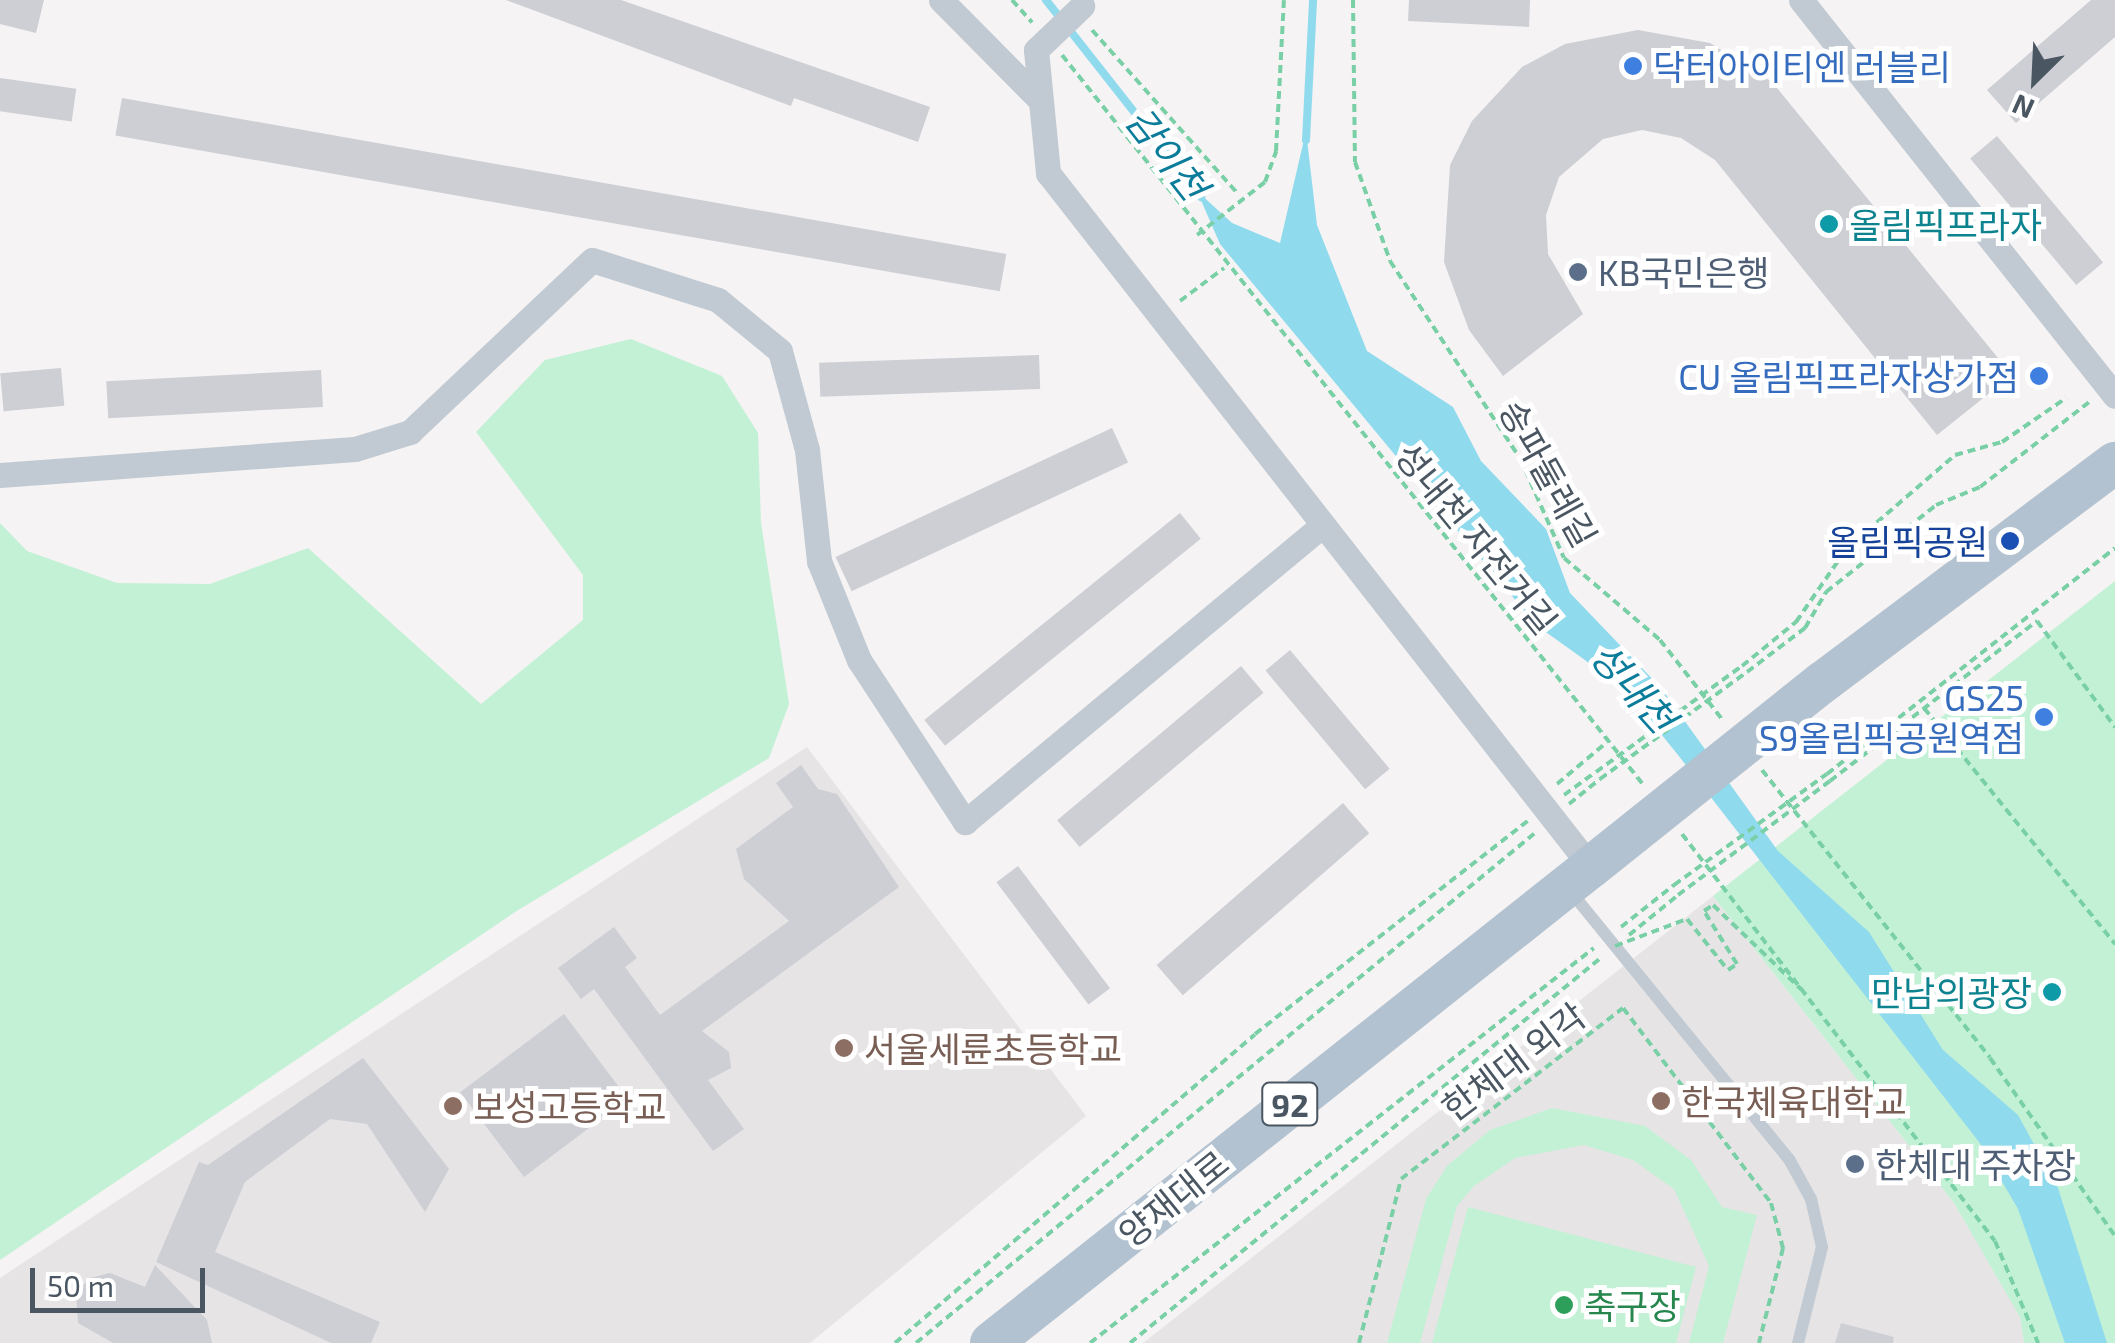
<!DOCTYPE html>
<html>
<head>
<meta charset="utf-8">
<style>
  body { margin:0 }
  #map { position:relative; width:2115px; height:1343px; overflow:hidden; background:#f5f3f3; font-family:"Exo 2","Noto Sans KR",sans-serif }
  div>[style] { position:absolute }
  .education>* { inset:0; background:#e6e4e5 }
  .green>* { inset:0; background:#c3f1d5 }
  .water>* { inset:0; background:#90daee }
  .stream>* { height:8px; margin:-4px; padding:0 4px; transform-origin:4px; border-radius:4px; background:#90daee }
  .building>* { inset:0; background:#cdcfd5; transform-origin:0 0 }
  .path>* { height:4px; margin-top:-2px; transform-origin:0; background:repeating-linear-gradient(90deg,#7ad0a6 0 8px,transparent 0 13px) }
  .service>* { height:12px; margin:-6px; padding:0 6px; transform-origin:6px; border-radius:6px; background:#c1cad2 }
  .minor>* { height:25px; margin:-12.5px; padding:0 12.5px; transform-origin:12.5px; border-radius:12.5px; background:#c1cad2 }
  .primary>* { height:42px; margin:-21px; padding:0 21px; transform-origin:21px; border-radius:21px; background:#b3c2d1 }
  .path-bridge>* { height:4px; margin-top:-2px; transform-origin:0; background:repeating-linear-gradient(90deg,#7ad0a6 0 8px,transparent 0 13px) }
  .minor-bridge>* { height:25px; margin:-12.5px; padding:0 12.5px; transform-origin:12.5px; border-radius:12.5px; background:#c1cad2 }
  .primary-bridge>* { height:42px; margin:-21px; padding:0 21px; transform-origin:21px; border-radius:21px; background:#b3c2d1 }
  .dots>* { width:28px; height:28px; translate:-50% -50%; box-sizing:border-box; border:5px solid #fff; border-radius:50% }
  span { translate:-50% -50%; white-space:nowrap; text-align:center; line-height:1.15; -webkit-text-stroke:10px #fff; paint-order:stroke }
  .shield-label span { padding:2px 8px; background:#fff; border:2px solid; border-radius:8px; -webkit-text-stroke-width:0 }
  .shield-label { font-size:32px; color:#4a5661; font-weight:700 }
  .shop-label { font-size:35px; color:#366cbe }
  .left { translate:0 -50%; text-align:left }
  .right { translate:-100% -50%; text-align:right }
  .culture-label { font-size:35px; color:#0d838f }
  .service-label { font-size:35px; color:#4e5e75 }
  .street-label { font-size:35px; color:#4a5661 }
  .transit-label { font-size:35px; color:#164399 }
  .education-label { font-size:35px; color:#785e54 }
  .leisure-label { font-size:35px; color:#27864d }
  .water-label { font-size:38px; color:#0c7c9b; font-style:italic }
  .north { position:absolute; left:1985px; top:30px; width:100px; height:100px; -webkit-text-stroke:8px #fff; paint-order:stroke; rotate:204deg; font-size:28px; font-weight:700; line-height:40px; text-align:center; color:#4a5661 }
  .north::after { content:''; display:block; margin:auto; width:35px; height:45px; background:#4a5661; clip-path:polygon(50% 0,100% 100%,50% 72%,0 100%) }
  .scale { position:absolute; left:30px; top:1268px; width:175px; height:45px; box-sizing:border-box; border:5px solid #4a5661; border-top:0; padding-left:12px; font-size:30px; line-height:35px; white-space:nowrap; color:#4a5661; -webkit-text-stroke:8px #fff; paint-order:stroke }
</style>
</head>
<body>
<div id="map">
  <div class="education">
    <i style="clip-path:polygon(807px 747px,1086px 1116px,810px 1343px,0 1343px,0 1278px)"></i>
    <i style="clip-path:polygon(1713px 896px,1954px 1203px,2021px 1317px,2024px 1343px,1143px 1343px)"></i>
  </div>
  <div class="green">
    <i style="clip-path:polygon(631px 339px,722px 376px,758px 433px,761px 523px,789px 704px,769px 758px,515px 912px,0 1260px,0 523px,27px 551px,117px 583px,210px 584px,308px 548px,481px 704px,583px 620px,583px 575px,476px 432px,545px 360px)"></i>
    <i style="clip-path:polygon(2115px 581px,2115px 1343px,2024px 1343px,2020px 1317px,1954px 1203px,1713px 896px)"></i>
    <i style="clip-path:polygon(1552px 1108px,1645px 1126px,1691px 1160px,1722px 1207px,1757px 1215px,1723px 1343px,1689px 1343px,1709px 1266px,1674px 1189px,1633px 1160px,1584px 1145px,1515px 1158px,1474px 1186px,1457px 1206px,1420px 1343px,1387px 1343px,1426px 1199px,1447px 1166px,1490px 1130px)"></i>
    <i style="clip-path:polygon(1468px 1207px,1696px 1267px,1676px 1343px,1432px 1343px)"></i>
  </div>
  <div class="water">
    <i style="clip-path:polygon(1306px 131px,1317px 225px,1367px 351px,1453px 407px,1481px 461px,1546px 529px,1570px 593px,1661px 688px,1778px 851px,1869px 932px,1943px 1050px,2018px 1115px,2058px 1188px,2107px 1343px,2065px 1343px,2018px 1209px,1979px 1142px,1678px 755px,1624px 688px,1536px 625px,1220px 244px,1197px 191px,1232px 223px,1280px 243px)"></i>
  </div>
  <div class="stream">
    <i style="left:1046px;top:0;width:251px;rotate:51.8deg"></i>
    <i style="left:1306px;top:140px;width:140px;rotate:-87.1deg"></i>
  </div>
  <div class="building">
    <i style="clip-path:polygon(0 0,44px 0,36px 33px,0 24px)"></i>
    <i style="clip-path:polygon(506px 0,621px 0,930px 107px,918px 142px,794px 98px,791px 106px)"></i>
    <i style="clip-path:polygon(1409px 0,1530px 0,1529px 27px,1408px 21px)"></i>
    <i style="clip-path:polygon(2091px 0,2115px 0,2115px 37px,2016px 123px,1987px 90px)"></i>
    <i style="clip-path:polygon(1638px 30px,1710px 43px,1772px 82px,2012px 375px,1937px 435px,1715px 160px,1681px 138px,1642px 130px,1603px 139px,1559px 177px,1546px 215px,1548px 254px,1583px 314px,1503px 376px,1469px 330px,1444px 262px,1450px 165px,1472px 121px,1522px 67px,1565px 44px)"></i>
    <i style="left:0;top:78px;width:77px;height:33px;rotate:8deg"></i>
    <i style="left:122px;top:98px;width:898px;height:38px;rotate:10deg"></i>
    <i style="left:1997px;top:136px;width:165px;height:35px;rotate:50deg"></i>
    <i style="left:1039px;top:355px;width:34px;height:220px;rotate:88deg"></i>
    <i style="left:61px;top:368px;width:38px;height:61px;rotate:85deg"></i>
    <i style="left:321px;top:370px;width:37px;height:215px;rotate:87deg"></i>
    <i style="left:1112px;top:428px;width:38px;height:305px;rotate:65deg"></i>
    <i style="left:1180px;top:513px;width:33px;height:329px;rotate:51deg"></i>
    <i style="left:1290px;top:650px;width:155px;height:32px;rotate:50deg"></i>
    <i style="left:1241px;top:666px;width:35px;height:240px;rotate:50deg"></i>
    <i style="clip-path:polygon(801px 765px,818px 789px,837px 794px,899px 887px,702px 1031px,729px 1052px,731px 1068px,708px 1080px,744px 1129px,713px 1151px,594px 989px,581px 999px,558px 968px,614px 927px,637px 958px,625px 967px,660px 1015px,789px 921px,744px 879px,736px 849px,793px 807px,776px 783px)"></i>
    <i style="left:1343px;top:803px;width:40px;height:247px;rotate:49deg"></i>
    <i style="left:1018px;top:866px;width:153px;height:27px;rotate:53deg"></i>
    <i style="left:564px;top:1014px;width:106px;height:130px;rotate:53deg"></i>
    <i style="clip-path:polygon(363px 1058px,449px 1169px,425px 1212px,367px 1124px,330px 1119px,245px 1182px,215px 1252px,380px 1322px,371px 1343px,331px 1343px,156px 1262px,199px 1162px,208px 1165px)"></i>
    <i style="clip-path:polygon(155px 1265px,207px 1320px,212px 1343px,113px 1343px,78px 1323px,76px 1293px,90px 1278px,110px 1273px,145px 1287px)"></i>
    <i style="clip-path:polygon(1841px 1323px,1894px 1337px,1893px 1343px,1835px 1343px)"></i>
  </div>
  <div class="path">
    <i style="left:1012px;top:0;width:30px;rotate:48deg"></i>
    <i style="left:1353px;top:0;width:162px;rotate:89.3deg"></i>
    <i style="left:1355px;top:162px;width:105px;rotate:70.5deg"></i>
    <i style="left:1390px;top:261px;width:236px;rotate:56.6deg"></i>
    <i style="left:1520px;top:458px;width:109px;rotate:66.3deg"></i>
    <i style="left:1564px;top:558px;width:126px;rotate:40.5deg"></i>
    <i style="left:1660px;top:640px;width:100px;rotate:51.9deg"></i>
    <i style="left:1092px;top:30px;width:220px;rotate:48.3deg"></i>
    <i style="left:1062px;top:55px;width:931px;rotate:51.46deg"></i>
    <i style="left:1197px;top:235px;width:86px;rotate:-37.9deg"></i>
    <i style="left:1265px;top:182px;width:33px;rotate:-70deg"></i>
    <i style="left:1276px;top:151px;width:151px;rotate:-87deg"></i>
    <i style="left:1180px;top:301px;width:55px;rotate:-36.9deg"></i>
    <i style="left:1742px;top:666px;width:70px;rotate:-39.2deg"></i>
    <i style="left:1796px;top:622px;width:90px;rotate:-55.4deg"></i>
    <i style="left:1847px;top:548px;width:143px;rotate:-40.7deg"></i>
    <i style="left:1955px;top:455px;width:49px;rotate:-15.5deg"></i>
    <i style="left:2002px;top:442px;width:78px;rotate:-34.5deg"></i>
    <i style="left:1747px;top:672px;width:73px;rotate:-37.2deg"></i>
    <i style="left:1805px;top:628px;width:42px;rotate:-59.7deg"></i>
    <i style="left:1826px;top:592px;width:140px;rotate:-38.3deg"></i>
    <i style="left:1936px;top:505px;width:48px;rotate:-22.2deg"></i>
    <i style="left:1980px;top:487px;width:138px;rotate:-37.9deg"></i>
    <i style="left:1924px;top:708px;width:304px;rotate:51deg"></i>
    <i style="left:1762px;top:770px;width:367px;rotate:51.6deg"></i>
    <i style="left:1990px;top:1058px;width:218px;rotate:54.9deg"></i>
    <i style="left:1827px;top:774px;width:366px;rotate:-38.1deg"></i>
    <i style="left:1830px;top:781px;width:262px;rotate:-37.7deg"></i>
    <i style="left:2037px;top:621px;width:132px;rotate:53.7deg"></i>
    <i style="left:1557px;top:784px;width:65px;rotate:-40deg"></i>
    <i style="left:1564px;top:795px;width:39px;rotate:-36deg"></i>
    <i style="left:1569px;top:804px;width:40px;rotate:-39deg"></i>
    <i style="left:1682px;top:834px;width:513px;rotate:52.44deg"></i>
    <i style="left:1995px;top:1241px;width:111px;rotate:67.1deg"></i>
    <i style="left:1621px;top:927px;width:68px;rotate:-38.4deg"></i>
    <i style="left:1629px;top:935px;width:63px;rotate:-39.2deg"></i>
    <i style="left:895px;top:1343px;width:474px;rotate:-40.6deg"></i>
    <i style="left:1255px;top:1034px;width:346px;rotate:-38deg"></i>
    <i style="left:916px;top:1343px;width:802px;rotate:-39.49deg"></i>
    <i style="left:1090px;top:1343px;width:640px;rotate:-38.09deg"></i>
    <i style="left:1130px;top:1343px;width:610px;rotate:-39.28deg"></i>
    <i style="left:1359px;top:1343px;width:169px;rotate:-75.6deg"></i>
    <i style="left:1401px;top:1179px;width:280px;rotate:-37.6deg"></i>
    <i style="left:1623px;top:1008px;width:245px;rotate:52.8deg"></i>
    <i style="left:1771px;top:1203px;width:47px;rotate:75.1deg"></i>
    <i style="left:1783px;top:1248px;width:98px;rotate:104.2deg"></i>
  </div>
  <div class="service">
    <i style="left:1571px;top:892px;width:345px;rotate:50.8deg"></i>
    <i style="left:1789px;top:1159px;width:46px;rotate:61.2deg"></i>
    <i style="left:1811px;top:1199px;width:49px;rotate:77.1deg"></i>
    <i style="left:1822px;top:1247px;width:99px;rotate:104deg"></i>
  </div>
  <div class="minor">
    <i style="left:941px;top:0;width:139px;rotate:45.3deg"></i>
    <i style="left:1801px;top:0;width:505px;rotate:51.59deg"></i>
    <i style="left:1036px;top:50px;width:124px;rotate:84.4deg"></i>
    <i style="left:1048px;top:173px;width:881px;rotate:51.96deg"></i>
    <i style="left:0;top:475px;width:356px;rotate:-4.2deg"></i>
    <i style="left:355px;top:449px;width:58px;rotate:-17.2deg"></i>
    <i style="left:410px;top:432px;width:250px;rotate:-43.4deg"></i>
    <i style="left:592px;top:260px;width:132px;rotate:17.6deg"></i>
    <i style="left:718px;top:300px;width:80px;rotate:39.4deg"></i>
    <i style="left:780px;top:351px;width:103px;rotate:74.7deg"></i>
    <i style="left:807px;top:450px;width:112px;rotate:83.8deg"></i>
    <i style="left:819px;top:561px;width:107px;rotate:68deg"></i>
    <i style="left:859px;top:660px;width:194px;rotate:56.8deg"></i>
    <i style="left:965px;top:822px;width:464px;rotate:-39.7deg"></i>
  </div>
  <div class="primary">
    <i style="left:1823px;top:682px;width:365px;rotate:-36.9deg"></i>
    <i style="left:991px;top:1343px;width:766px;rotate:-38.43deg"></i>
  </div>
  <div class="path-bridge">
    <i style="left:1596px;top:772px;width:180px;rotate:-36deg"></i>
    <i style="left:1600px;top:779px;width:182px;rotate:-36.1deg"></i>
    <i style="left:1674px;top:885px;width:189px;rotate:-36deg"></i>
    <i style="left:1678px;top:895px;width:190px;rotate:-36.9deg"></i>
    <i style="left:1615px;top:946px;width:77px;rotate:-20.6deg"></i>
    <i style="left:1687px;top:919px;width:65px;rotate:51.2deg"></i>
    <i style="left:1728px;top:970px;width:11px;rotate:-34deg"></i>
    <i style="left:1737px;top:964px;width:62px;rotate:-121.9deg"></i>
    <i style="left:1704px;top:911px;width:11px;rotate:-34deg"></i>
    <i style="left:1713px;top:905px;width:122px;rotate:43.7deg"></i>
  </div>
  <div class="minor-bridge">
    <i style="left:1036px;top:50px;width:64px;rotate:-43.7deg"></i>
  </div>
  <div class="primary-bridge">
    <i style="left:1591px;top:867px;width:297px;rotate:-38.6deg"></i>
  </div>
  <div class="dots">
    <i style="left:1633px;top:66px;background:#3f7fe0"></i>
    <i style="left:1829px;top:224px;background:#0f9aa8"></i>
    <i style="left:1578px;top:272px;background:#5c6f8a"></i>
    <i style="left:2039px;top:376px;background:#3f7fe0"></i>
    <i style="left:2010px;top:541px;background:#1a4fb4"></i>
    <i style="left:2044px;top:717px;background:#3f7fe0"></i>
    <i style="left:2052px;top:992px;background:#0f9aa8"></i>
    <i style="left:844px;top:1048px;background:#8d6e63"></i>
    <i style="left:1661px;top:1101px;background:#8d6e63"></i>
    <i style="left:453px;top:1106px;background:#8d6e63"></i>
    <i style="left:1855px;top:1164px;background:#5c6f8a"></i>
    <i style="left:1564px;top:1305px;background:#2e9e5b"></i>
  </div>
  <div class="shield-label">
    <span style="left:1290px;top:1104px">92</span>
  </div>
  <div class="shop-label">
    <span class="left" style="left:1653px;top:66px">닥터아이티엔 러블리</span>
    <span class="right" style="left:2019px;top:376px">CU 올림픽프라자상가점</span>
    <span class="right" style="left:2024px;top:717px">GS25<br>S9올림픽공원역점</span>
  </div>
  <div class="culture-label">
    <span class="left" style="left:1849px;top:224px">올림픽프라자</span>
    <span class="right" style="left:2032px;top:992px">만남의광장</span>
  </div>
  <div class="service-label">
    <span class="left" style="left:1598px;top:272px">KB국민은행</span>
    <span class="left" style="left:1875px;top:1164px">한체대 주차장</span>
  </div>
  <div class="street-label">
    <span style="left:1549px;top:473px;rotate:61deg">송파둘레길</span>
    <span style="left:1477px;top:538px;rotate:51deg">성내천 자전거길</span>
    <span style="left:1513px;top:1061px;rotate:-37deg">한체대 외각</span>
    <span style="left:1173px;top:1198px;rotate:-39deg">양재대로</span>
  </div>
  <div class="transit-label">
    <span class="right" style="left:1988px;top:541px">올림픽공원</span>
  </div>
  <div class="education-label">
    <span class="left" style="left:864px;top:1048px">서울세륜초등학교</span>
    <span class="left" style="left:1681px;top:1101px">한국체육대학교</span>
    <span class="left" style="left:473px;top:1106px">보성고등학교</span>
  </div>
  <div class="leisure-label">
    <span class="left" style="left:1584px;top:1305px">축구장</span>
  </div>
  <div class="water-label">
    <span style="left:1167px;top:153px;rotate:52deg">감이천</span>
    <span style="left:1633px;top:687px;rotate:48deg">성내천</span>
  </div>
  <div class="north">N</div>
  <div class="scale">50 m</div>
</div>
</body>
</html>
